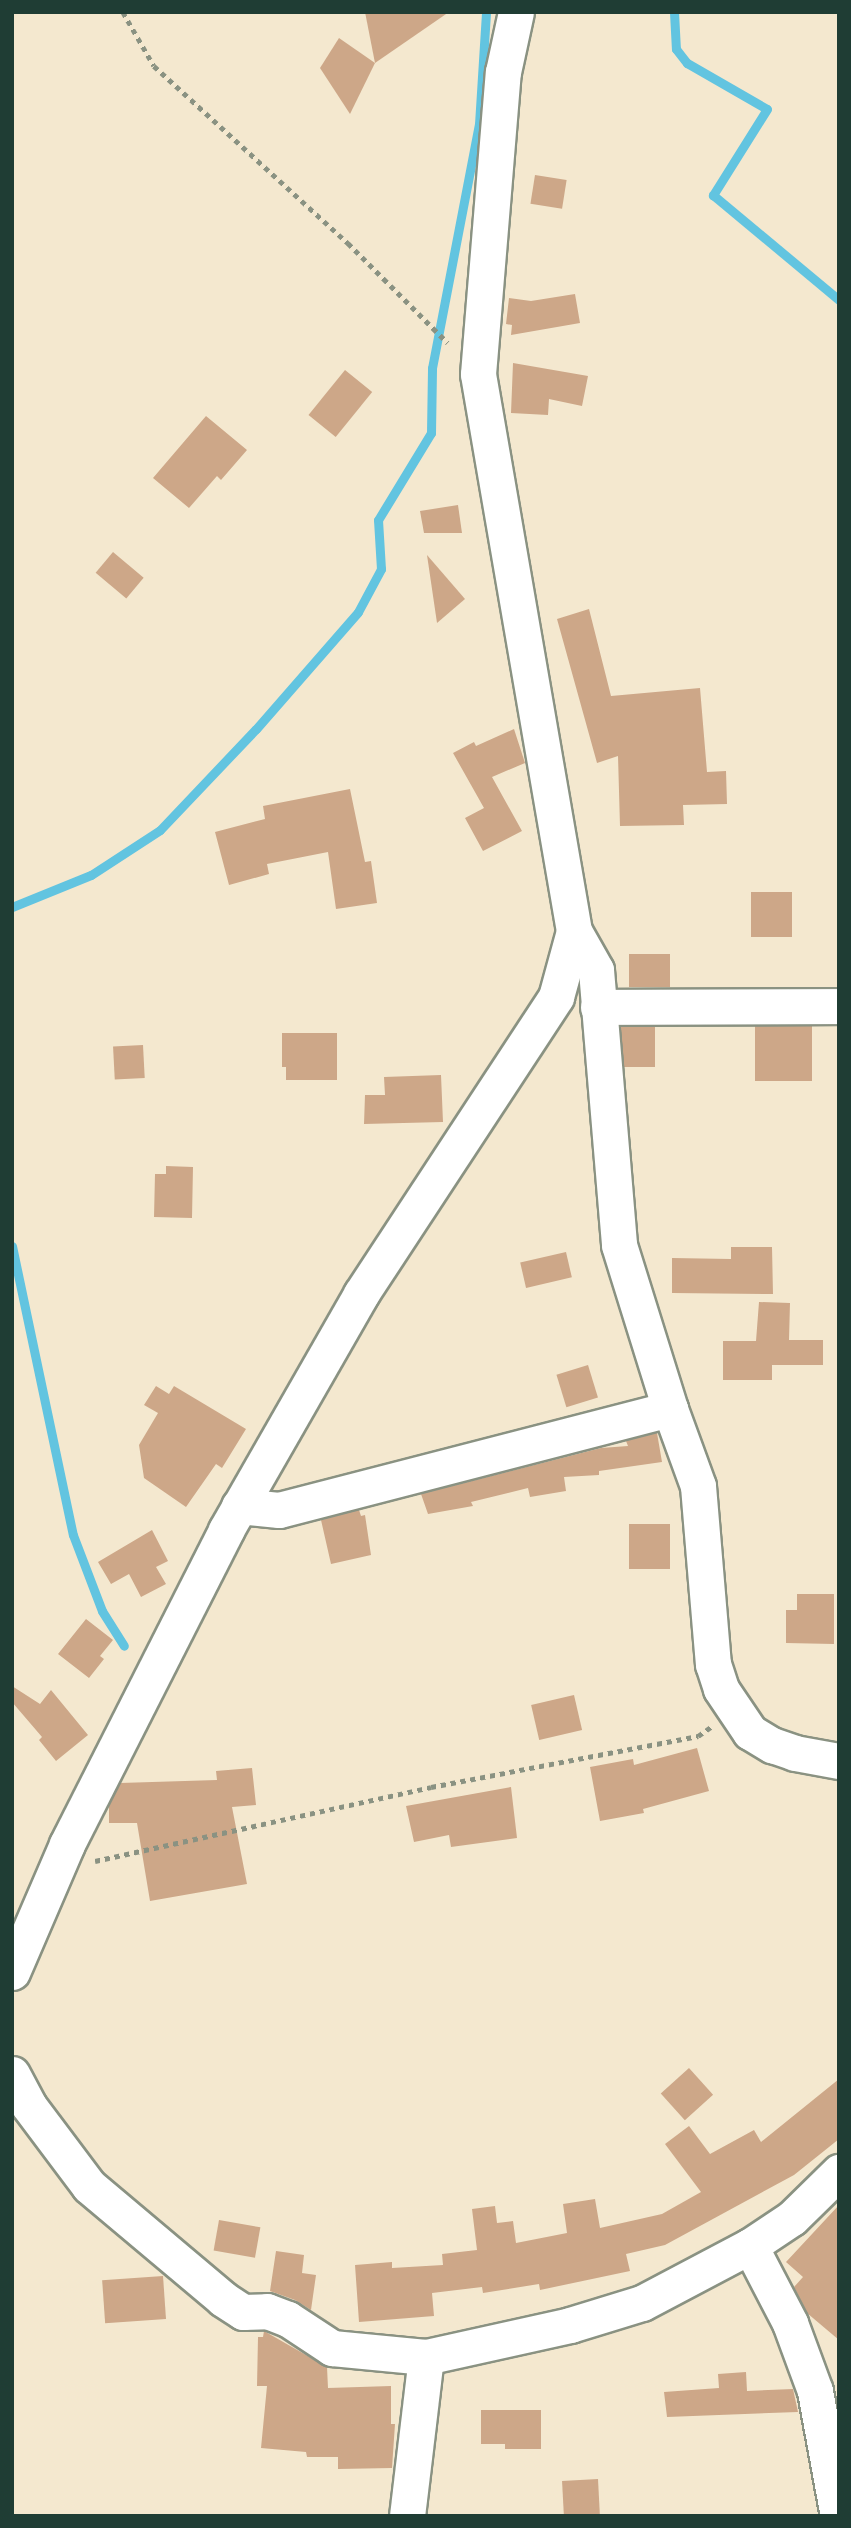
<!DOCTYPE html>
<html>
<head>
<meta charset="utf-8">
<style>
  body { margin:0 }
  #map { position:relative; width:851px; height:2528px; overflow:hidden; background:#f4e8cf; font-family:"Balsamiq Sans",sans-serif }
  div>[style] { position:absolute }
  .stream>* { height:9px; margin:-4.5px; padding:0 4.5px; transform-origin:4.5px; border-radius:4.5px; background:#62c4e0 }
  .building>* { inset:0; background:#cda788; transform-origin:0 0 }
  .path>* { height:4.5px; margin-top:-2.25px; transform-origin:0; background:repeating-linear-gradient(90deg,#8a9282 0 5px,transparent 0 10px) }
  .roads { filter:drop-shadow(2px 0 #8a9282) drop-shadow(-2px 0 #8a9282) drop-shadow(0 2px #8a9282) drop-shadow(0 -2px #8a9282) }
  .minor>* { height:35px; margin:-17.5px; padding:0 17.5px; transform-origin:17.5px; border-radius:17.5px; background:#fff }
  span { translate:-50% -50%; white-space:nowrap; text-align:center; line-height:1.15; -webkit-text-stroke:5px #fbf7ec; paint-order:stroke }
  .frame { position:absolute; inset:0; border:14px solid #1f3d34; pointer-events:none }
</style>
</head>
<body>
<div id="map">
  <div class="stream">
    <i style="left:674px;top:12px;width:37px;rotate:87deg"></i>
    <i style="left:676px;top:49px;width:18px;rotate:52deg"></i>
    <i style="left:687px;top:63px;width:92px;rotate:29.9deg"></i>
    <i style="left:767px;top:109px;width:102px;rotate:122.1deg"></i>
    <i style="left:713px;top:195px;width:164px;rotate:39.8deg"></i>
    <i style="left:12px;top:907px;width:85px;rotate:-22.1deg"></i>
    <i style="left:91px;top:875px;width:82px;rotate:-33.1deg"></i>
    <i style="left:160px;top:830px;width:139px;rotate:-46.5deg"></i>
    <i style="left:256px;top:729px;width:155px;rotate:-48.9deg"></i>
    <i style="left:358px;top:612px;width:49px;rotate:-61.9deg"></i>
    <i style="left:381px;top:569px;width:49px;rotate:-93.5deg"></i>
    <i style="left:378px;top:520px;width:102px;rotate:-58.7deg"></i>
    <i style="left:431px;top:433px;width:65px;rotate:-89.1deg"></i>
    <i style="left:432px;top:368px;width:248px;rotate:-79.1deg"></i>
    <i style="left:479px;top:124px;width:112px;rotate:-86.4deg"></i>
    <i style="left:12px;top:1246px;width:295px;rotate:78.1deg"></i>
    <i style="left:73px;top:1535px;width:81px;rotate:69.1deg"></i>
    <i style="left:102px;top:1611px;width:41px;rotate:57.8deg"></i>
  </div>
  <div class="building">
    <i style="clip-path:polygon(365px 12px,449px 12px,375px 63px)"></i>
    <i style="clip-path:polygon(339px 38px,375px 63px,350px 114px,320px 68px)"></i>
    <i style="left:535px;top:175px;width:32px;height:29px;rotate:9deg"></i>
    <i style="clip-path:polygon(575px 294px,580px 323px,511px 335px,512px 325px,506px 324px,509px 298px,531px 301px)"></i>
    <i style="clip-path:polygon(513px 363px,588px 376px,582px 406px,549px 399px,548px 415px,511px 413px)"></i>
    <i style="left:345px;top:370px;width:35px;height:58px;rotate:39deg"></i>
    <i style="clip-path:polygon(206px 416px,247px 450px,221px 480px,217px 476px,189px 508px,153px 478px)"></i>
    <i style="clip-path:polygon(458px 505px,462px 533px,424px 533px,420px 511px)"></i>
    <i style="left:113px;top:552px;width:40px;height:27px;rotate:40deg"></i>
    <i style="clip-path:polygon(427px 555px,465px 599px,437px 623px)"></i>
    <i style="clip-path:polygon(589px 609px,611px 696px,700px 688px,707px 772px,726px 771px,727px 804px,683px 805px,684px 825px,620px 826px,618px 756px,597px 763px,557px 619px)"></i>
    <i style="clip-path:polygon(514px 729px,525px 763px,492px 777px,522px 831px,483px 851px,465px 818px,484px 808px,453px 753px,474px 742px,476px 746px)"></i>
    <i style="clip-path:polygon(350px 789px,365px 862px,371px 861px,377px 903px,336px 909px,328px 852px,267px 864px,269px 874px,229px 885px,215px 832px,265px 819px,263px 806px)"></i>
    <i style="left:751px;top:892px;width:41px;height:45px"></i>
    <i style="left:629px;top:954px;width:41px;height:33px"></i>
    <i style="left:755px;top:1026px;width:57px;height:55px"></i>
    <i style="left:621px;top:1027px;width:34px;height:40px"></i>
    <i style="clip-path:polygon(282px 1033px,337px 1033px,337px 1080px,286px 1080px,286px 1067px,282px 1067px)"></i>
    <i style="left:143px;top:1045px;width:33px;height:30px;rotate:87deg"></i>
    <i style="clip-path:polygon(441px 1075px,443px 1122px,364px 1124px,365px 1095px,385px 1095px,384px 1077px)"></i>
    <i style="clip-path:polygon(166px 1166px,193px 1167px,192px 1218px,154px 1217px,155px 1174px,166px 1174px)"></i>
    <i style="clip-path:polygon(731px 1247px,772px 1247px,773px 1294px,672px 1293px,672px 1258px,731px 1259px)"></i>
    <i style="left:566px;top:1252px;width:26px;height:47px;rotate:77deg"></i>
    <i style="clip-path:polygon(759px 1302px,790px 1303px,789px 1340px,823px 1340px,823px 1365px,772px 1365px,772px 1380px,723px 1380px,723px 1341px,756px 1341px)"></i>
    <i style="left:588px;top:1365px;width:34px;height:33px;rotate:73deg"></i>
    <i style="clip-path:polygon(156px 1386px,169px 1394px,174px 1386px,246px 1429px,222px 1468px,216px 1464px,186px 1507px,144px 1478px,139px 1445px,158px 1413px,144px 1405px)"></i>
    <i style="clip-path:polygon(657px 1433px,662px 1462px,599px 1471px,599px 1475px,564px 1477px,566px 1491px,530px 1497px,528px 1488px,471px 1502px,473px 1506px,428px 1514px,421px 1494px,601px 1448px,628px 1446px,626px 1441px)"></i>
    <i style="clip-path:polygon(359px 1510px,361px 1516px,365px 1515px,371px 1555px,331px 1564px,321px 1520px)"></i>
    <i style="left:670px;top:1524px;width:45px;height:41px;rotate:90deg"></i>
    <i style="clip-path:polygon(152px 1530px,168px 1561px,156px 1567px,166px 1584px,141px 1597px,129px 1574px,111px 1584px,98px 1562px)"></i>
    <i style="clip-path:polygon(797px 1594px,834px 1594px,834px 1644px,786px 1643px,786px 1610px,797px 1610px)"></i>
    <i style="clip-path:polygon(86px 1619px,113px 1640px,100px 1656px,104px 1659px,89px 1678px,58px 1654px)"></i>
    <i style="clip-path:polygon(12px 1686px,40px 1704px,51px 1690px,88px 1735px,56px 1761px,39px 1740px,42px 1737px,12px 1702px)"></i>
    <i style="left:574px;top:1695px;width:36px;height:44px;rotate:77deg"></i>
    <i style="clip-path:polygon(697px 1748px,709px 1791px,643px 1809px,644px 1813px,600px 1821px,590px 1767px,633px 1759px,634px 1765px)"></i>
    <i style="clip-path:polygon(252px 1768px,256px 1805px,232px 1807px,247px 1884px,150px 1901px,137px 1823px,109px 1823px,109px 1806px,120px 1783px,217px 1780px,216px 1771px)"></i>
    <i style="clip-path:polygon(511px 1787px,517px 1838px,451px 1847px,449px 1835px,414px 1842px,406px 1806px)"></i>
    <i style="left:689px;top:2068px;width:36px;height:38px;rotate:48deg"></i>
    <i style="clip-path:polygon(839px 2079px,839px 2139px,794px 2175px,665px 2245px,626px 2254px,630px 2271px,540px 2290px,539px 2284px,483px 2293px,482px 2287px,432px 2293px,434px 2316px,359px 2322px,355px 2265px,392px 2262px,392px 2268px,443px 2265px,442px 2254px,477px 2250px,472px 2209px,495px 2206px,497px 2223px,513px 2221px,516px 2243px,567px 2233px,563px 2204px,595px 2199px,600px 2228px,662px 2214px,701px 2192px,665px 2144px,689px 2126px,710px 2154px,754px 2130px,761px 2142px)"></i>
    <i style="clip-path:polygon(839px 2205px,839px 2340px,807px 2313px,794px 2287px,803px 2277px,786px 2262px)"></i>
    <i style="left:219px;top:2220px;width:42px;height:31px;rotate:10deg"></i>
    <i style="clip-path:polygon(276px 2251px,304px 2255px,302px 2273px,316px 2275px,311px 2310px,295px 2300px,270px 2291px)"></i>
    <i style="left:163px;top:2276px;width:43px;height:61px;rotate:86deg"></i>
    <i style="clip-path:polygon(264px 2331px,327px 2367px,328px 2388px,391px 2386px,391px 2424px,395px 2424px,392px 2468px,338px 2469px,338px 2457px,307px 2457px,306px 2452px,261px 2448px,267px 2386px,257px 2386px,258px 2337px,263px 2337px)"></i>
    <i style="clip-path:polygon(746px 2372px,747px 2391px,793px 2389px,798px 2412px,667px 2417px,664px 2392px,719px 2388px,718px 2374px)"></i>
    <i style="clip-path:polygon(481px 2410px,541px 2410px,541px 2449px,505px 2449px,505px 2444px,481px 2444px)"></i>
    <i style="left:598px;top:2479px;width:37px;height:36px;rotate:87deg"></i>
  </div>
  <div class="path">
    <i style="left:123px;top:12px;width:62px;rotate:60.1deg"></i>
    <i style="left:154px;top:66px;width:263px;rotate:42.4deg"></i>
    <i style="left:348px;top:243px;width:141px;rotate:45deg"></i>
    <i style="left:95px;top:1861px;width:344px;rotate:-12.4deg"></i>
    <i style="left:431px;top:1787px;width:272px;rotate:-10.8deg"></i>
    <i style="left:698px;top:1736px;width:16px;rotate:-35deg"></i>
  </div>
  <div class="roads">
    <div class="minor">
      <i style="left:574px;top:931px;width:45px;rotate:60.6deg"></i>
      <i style="left:596px;top:970px;width:276px;rotate:85.2deg"></i>
      <i style="left:619px;top:1245px;width:172px;rotate:72.7deg"></i>
      <i style="left:670px;top:1409px;width:82px;rotate:70deg"></i>
      <i style="left:698px;top:1486px;width:179px;rotate:85.2deg"></i>
      <i style="left:713px;top:1664px;width:26px;rotate:72deg"></i>
      <i style="left:721px;top:1689px;width:52px;rotate:56deg"></i>
      <i style="left:750px;top:1732px;width:26px;rotate:31deg"></i>
      <i style="left:772px;top:1745px;width:24px;rotate:19deg"></i>
      <i style="left:795px;top:1753px;width:45px;rotate:10.3deg"></i>
      <i style="left:598px;top:1007px;width:241px;rotate:-0.2deg"></i>
      <i style="left:239px;top:1506px;width:40px;rotate:5.7deg"></i>
      <i style="left:279px;top:1510px;width:404px;rotate:-14.5deg"></i>
      <i style="left:12px;top:1972px;width:139px;rotate:-66.7deg"></i>
      <i style="left:67px;top:1844px;width:352px;rotate:-63.1deg"></i>
      <i style="left:226px;top:1530px;width:272px;rotate:-60.2deg"></i>
      <i style="left:361px;top:1294px;width:355px;rotate:-56.7deg"></i>
      <i style="left:556px;top:997px;width:68px;rotate:-74.7deg"></i>
      <i style="left:574px;top:931px;width:565px;rotate:-99.78deg"></i>
      <i style="left:478px;top:374px;width:303px;rotate:-85.3deg"></i>
      <i style="left:503px;top:72px;width:61px;rotate:-77.8deg"></i>
      <i style="left:12px;top:2074px;width:36px;rotate:62deg"></i>
      <i style="left:29px;top:2106px;width:100px;rotate:53.1deg"></i>
      <i style="left:89px;top:2186px;width:175px;rotate:40.1deg"></i>
      <i style="left:223px;top:2299px;width:24px;rotate:33deg"></i>
      <i style="left:243px;top:2312px;width:24px;rotate:-2deg"></i>
      <i style="left:267px;top:2311px;width:22px;rotate:21deg"></i>
      <i style="left:288px;top:2319px;width:53px;rotate:33.4deg"></i>
      <i style="left:332px;top:2348px;width:94px;rotate:5.5deg"></i>
      <i style="left:426px;top:2357px;width:148px;rotate:-12.5deg"></i>
      <i style="left:570px;top:2325px;width:75px;rotate:-17deg"></i>
      <i style="left:642px;top:2303px;width:122px;rotate:-27.8deg"></i>
      <i style="left:750px;top:2246px;width:50px;rotate:-33.7deg"></i>
      <i style="left:792px;top:2218px;width:66px;rotate:-44.4deg"></i>
      <i style="left:750px;top:2246px;width:87px;rotate:62.5deg"></i>
      <i style="left:790px;top:2323px;width:72px;rotate:69.8deg"></i>
      <i style="left:815px;top:2391px;width:127px;rotate:79.6deg"></i>
      <i style="left:407px;top:2516px;width:160px;rotate:-83.2deg"></i>
    </div>
  </div>
  <div class="frame"></div>
</div>
</body>
</html>
